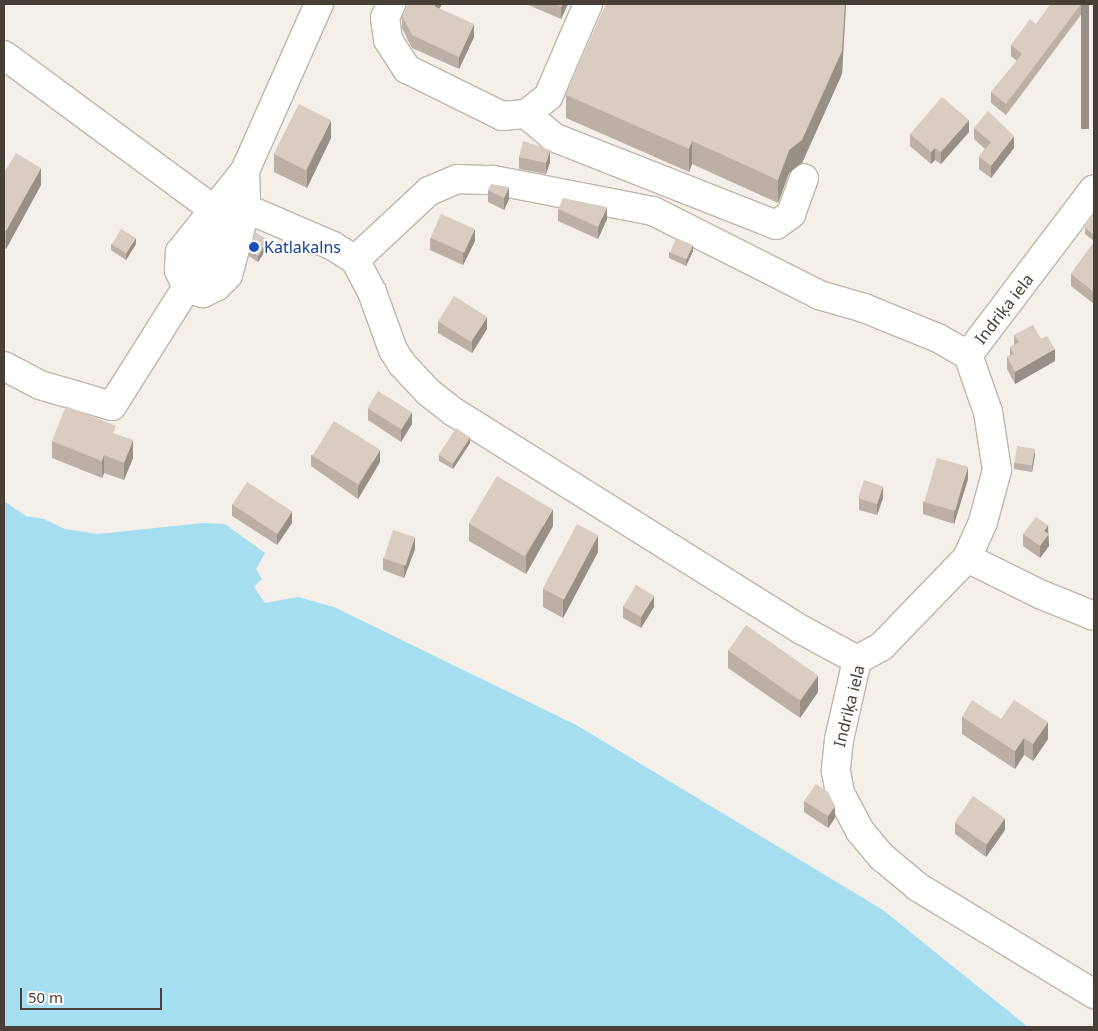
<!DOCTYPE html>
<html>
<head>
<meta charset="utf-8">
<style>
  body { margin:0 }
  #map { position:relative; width:1098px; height:1031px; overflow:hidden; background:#f4efe9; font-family:"Noto Sans",sans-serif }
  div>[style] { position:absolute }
  .water>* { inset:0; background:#a5def1 }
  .roads { filter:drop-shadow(1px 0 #c0b5ab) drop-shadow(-1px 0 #c0b5ab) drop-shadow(0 1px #c0b5ab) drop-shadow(0 -1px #c0b5ab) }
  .minor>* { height:28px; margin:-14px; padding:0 14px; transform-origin:14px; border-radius:14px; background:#fff }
  .wall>* { inset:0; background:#bbafa6 }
  .shaded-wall>* { inset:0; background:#988f87; transform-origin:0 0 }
  .building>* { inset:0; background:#d9ccc1; transform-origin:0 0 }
  .dots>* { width:14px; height:14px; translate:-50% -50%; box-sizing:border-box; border:2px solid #fff; border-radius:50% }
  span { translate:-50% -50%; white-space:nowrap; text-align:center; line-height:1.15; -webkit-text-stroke:4px #fff; paint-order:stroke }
  .transit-label { font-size:16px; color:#164399 }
  .left { translate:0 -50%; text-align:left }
  .street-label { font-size:16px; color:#483f37 }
  .frame { position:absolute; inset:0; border:5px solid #483f37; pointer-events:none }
  .scale { position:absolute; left:20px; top:988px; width:142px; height:22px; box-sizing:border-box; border:2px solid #483f37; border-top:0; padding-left:6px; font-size:15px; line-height:18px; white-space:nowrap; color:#483f37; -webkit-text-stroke:4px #fff; paint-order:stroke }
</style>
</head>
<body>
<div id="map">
  <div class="water">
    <i style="clip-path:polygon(4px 501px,26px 516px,44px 519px,65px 529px,98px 534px,203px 523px,225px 524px,265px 553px,256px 569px,262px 579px,254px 587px,265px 603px,298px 597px,334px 607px,578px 726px,883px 910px,1028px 1027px,4px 1027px)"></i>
  </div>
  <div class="roads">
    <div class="minor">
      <i style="left:391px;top:4px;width:15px;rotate:113deg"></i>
      <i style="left:385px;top:18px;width:22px;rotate:82deg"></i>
      <i style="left:388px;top:40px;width:35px;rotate:57deg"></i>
      <i style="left:407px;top:69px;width:106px;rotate:26.3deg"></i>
      <i style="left:502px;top:116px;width:24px;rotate:-5deg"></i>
      <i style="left:526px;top:114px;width:28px;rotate:-38deg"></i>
      <i style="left:548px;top:97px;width:101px;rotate:-66.7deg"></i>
      <i style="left:4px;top:55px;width:251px;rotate:36.4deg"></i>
      <i style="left:206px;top:204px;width:22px;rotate:27deg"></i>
      <i style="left:526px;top:114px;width:35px;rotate:40deg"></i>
      <i style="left:553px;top:137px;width:240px;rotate:21.5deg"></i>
      <i style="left:776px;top:225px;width:19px;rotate:-36deg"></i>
      <i style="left:791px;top:214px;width:38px;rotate:-70deg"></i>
      <i style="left:245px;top:171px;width:37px;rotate:88deg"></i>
      <i style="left:246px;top:208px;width:69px;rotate:105deg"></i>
      <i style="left:228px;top:275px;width:16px;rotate:135deg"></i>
      <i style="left:217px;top:286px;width:16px;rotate:153deg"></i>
      <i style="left:203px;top:293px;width:17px;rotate:-163deg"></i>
      <i style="left:187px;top:288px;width:20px;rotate:-114deg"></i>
      <i style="left:179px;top:270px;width:18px;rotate:-87deg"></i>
      <i style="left:180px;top:252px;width:104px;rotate:-51.3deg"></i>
      <i style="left:231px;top:202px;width:111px;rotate:23.3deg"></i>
      <i style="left:333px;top:246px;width:26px;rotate:32deg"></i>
      <i style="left:355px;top:260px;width:36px;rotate:62deg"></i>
      <i style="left:372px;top:292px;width:62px;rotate:70.1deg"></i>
      <i style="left:393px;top:350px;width:17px;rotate:57deg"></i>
      <i style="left:402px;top:364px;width:38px;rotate:47deg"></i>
      <i style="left:428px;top:392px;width:33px;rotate:38deg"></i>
      <i style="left:454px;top:412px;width:411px;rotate:32.1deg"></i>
      <i style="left:802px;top:630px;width:63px;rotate:28.6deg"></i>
      <i style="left:355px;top:260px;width:101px;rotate:-43deg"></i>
      <i style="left:429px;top:191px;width:30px;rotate:-23deg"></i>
      <i style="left:457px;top:179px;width:36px;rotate:2deg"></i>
      <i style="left:493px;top:180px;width:163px;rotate:11deg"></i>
      <i style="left:653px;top:211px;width:186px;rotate:26.8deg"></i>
      <i style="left:819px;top:295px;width:47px;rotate:16.1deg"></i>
      <i style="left:864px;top:308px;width:80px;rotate:22.1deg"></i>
      <i style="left:938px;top:338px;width:34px;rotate:30deg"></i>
      <i style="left:968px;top:355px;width:208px;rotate:-52.8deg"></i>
      <i style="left:4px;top:366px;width:41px;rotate:27.8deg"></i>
      <i style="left:40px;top:385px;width:75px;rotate:16.3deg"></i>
      <i style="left:112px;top:406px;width:182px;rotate:-57.8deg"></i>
      <i style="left:209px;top:252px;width:271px;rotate:-66.1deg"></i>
      <i style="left:967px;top:558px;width:84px;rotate:26.3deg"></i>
      <i style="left:1042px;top:595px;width:56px;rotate:22deg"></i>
      <i style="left:857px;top:660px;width:82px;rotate:102.7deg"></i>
      <i style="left:839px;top:740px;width:31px;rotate:96deg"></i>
      <i style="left:836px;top:771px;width:22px;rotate:80deg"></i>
      <i style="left:840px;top:793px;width:43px;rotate:62.2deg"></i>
      <i style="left:860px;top:831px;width:34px;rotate:50deg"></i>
      <i style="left:882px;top:857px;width:47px;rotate:39.8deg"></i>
      <i style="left:918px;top:887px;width:206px;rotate:31.3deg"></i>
      <i style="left:857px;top:660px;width:29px;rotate:-29deg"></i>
      <i style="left:882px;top:646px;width:122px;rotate:-46deg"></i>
      <i style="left:967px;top:558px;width:39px;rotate:-66deg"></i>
      <i style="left:983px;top:522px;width:54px;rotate:-74.9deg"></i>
      <i style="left:997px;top:470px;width:59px;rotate:-98.8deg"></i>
      <i style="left:988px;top:412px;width:60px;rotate:-109.3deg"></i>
    </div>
  </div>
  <div class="wall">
    <i style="clip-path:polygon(526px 4px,568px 4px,561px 19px)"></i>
    <i style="clip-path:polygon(606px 4px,846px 4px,842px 74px,802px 163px,789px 173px,778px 203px,692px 164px,689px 172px,566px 118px,566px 95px)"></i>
    <i style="clip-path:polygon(1051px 4px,1089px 4px,1006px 115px,991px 103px,991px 92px,1017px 61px,1011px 56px,1011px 45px,1036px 24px)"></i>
    <i style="clip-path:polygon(439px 9px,474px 37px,459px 69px,412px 48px,402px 28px,402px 16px)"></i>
    <i style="clip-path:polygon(974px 128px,1014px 148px,991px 178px,979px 169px,979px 157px,985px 149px,974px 139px)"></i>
    <i style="clip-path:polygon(969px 132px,941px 164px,935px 160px,931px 164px,910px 146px,910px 134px)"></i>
    <i style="clip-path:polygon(331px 138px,307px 188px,274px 172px,274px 154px)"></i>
    <i style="clip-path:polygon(519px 157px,550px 162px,546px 174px,519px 169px)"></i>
    <i style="clip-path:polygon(4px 173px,41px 185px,6px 249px,4px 247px)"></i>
    <i style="clip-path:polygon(488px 190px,509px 199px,504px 210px,488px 202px)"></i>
    <i style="clip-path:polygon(558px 209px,607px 219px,598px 239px,558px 221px)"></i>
    <i style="clip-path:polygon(1094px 216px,1094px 241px,1085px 234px,1085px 228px)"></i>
    <i style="clip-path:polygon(430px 238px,475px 241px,463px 265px,430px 250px)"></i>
    <i style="clip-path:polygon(1094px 242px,1094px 304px,1071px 286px,1071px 274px)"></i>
    <i style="clip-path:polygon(111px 244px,136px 244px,126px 260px,111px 250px)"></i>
    <i style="clip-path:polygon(268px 246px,258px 262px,249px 256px,249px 250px)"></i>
    <i style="clip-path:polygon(693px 251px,686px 266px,669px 258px,669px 252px)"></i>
    <i style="clip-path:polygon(438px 321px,487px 329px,472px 353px,438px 333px)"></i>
    <i style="clip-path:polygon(1014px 335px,1041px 339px,1055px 361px,1015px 384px,1007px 369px,1007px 357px,1010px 355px,1010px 347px,1014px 345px)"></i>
    <i style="clip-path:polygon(368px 408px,412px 424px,401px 442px,368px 420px)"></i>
    <i style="clip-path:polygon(116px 434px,133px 458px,124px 480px,104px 473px,102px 478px,52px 458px,52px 441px)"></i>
    <i style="clip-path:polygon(470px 443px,453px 469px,439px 461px,439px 455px)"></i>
    <i style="clip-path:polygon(311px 455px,380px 462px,358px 499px,311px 466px)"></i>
    <i style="clip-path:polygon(1035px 455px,1032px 472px,1014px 469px,1014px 463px)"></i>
    <i style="clip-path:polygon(968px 479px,954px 524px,923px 514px,923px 502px)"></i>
    <i style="clip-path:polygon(859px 498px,883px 498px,877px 515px,859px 510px)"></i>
    <i style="clip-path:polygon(232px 504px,292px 523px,277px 545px,232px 516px)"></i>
    <i style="clip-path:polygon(469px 523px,553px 526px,526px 574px,469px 541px)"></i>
    <i style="clip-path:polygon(1023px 534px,1048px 534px,1049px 546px,1040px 558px,1023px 546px)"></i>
    <i style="clip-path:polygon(415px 549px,404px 578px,383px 570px,383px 558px)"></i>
    <i style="clip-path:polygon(598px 552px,563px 618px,543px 607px,543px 589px)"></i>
    <i style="clip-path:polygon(623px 606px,654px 607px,641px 628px,623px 618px)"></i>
    <i style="clip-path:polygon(728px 650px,818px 692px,800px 718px,728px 668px)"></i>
    <i style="clip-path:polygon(962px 717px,1001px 719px,1048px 739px,1033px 761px,1024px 755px,1015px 769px,962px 734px)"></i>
    <i style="clip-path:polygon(804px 801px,835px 818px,828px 828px,804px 812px)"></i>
    <i style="clip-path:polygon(955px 822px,1005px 830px,986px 857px,955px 834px)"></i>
  </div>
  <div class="shaded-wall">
    <i style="clip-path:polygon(436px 4px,442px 4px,434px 19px,434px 6px)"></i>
    <i style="clip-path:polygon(563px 4px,568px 4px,561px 19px,561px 7px)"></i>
    <i style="clip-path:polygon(845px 4px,846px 4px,842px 74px,802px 163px,789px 173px,778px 203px,778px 180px)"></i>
    <i style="left:1081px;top:4px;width:8px;height:125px"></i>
    <i style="clip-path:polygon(474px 24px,474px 37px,459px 69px,459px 57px)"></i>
    <i style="clip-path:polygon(331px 120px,331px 138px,307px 188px,307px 170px)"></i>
    <i style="clip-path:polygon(969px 120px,969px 132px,941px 164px,941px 152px)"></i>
    <i style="clip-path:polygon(1014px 136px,1014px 148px,991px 178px,991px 166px)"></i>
    <i style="clip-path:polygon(692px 141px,692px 164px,689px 172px,689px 149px)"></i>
    <i style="clip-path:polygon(935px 148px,935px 160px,931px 164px,931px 152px)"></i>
    <i style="clip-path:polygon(550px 150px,550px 162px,546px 174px,546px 163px)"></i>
    <i style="clip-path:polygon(41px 168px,41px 185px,6px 249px,6px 231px)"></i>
    <i style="clip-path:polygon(509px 187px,509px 199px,504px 210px,504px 198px)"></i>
    <i style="clip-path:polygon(607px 207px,607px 219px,598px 239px,598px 227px)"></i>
    <i style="clip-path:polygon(475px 229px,475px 241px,463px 265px,463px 253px)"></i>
    <i style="clip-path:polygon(136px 238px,136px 244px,126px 260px,126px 254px)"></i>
    <i style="clip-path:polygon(268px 240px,268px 246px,258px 262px,258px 256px)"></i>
    <i style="clip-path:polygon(693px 245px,693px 251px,686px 266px,686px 260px)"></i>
    <i style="clip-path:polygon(487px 317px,487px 329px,472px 353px,472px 341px)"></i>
    <i style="clip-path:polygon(1055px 349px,1055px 361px,1015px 384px,1015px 372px)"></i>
    <i style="clip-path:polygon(412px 412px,412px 424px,401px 442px,401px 430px)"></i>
    <i style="clip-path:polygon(470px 437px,470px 443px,453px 469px,453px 463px)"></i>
    <i style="clip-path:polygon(133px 440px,133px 458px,124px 480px,124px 463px)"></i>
    <i style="clip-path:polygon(1035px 449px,1035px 455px,1032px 472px,1032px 466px)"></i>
    <i style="clip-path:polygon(380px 450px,380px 462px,358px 499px,358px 487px)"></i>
    <i style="clip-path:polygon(104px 455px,104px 473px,102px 478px,102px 461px)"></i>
    <i style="clip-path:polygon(968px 467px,968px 479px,954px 524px,954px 512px)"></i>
    <i style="clip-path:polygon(883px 486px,883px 498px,877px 515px,877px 503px)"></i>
    <i style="clip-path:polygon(553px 509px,553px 526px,526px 574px,526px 556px)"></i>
    <i style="clip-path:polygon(292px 511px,292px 523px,277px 545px,277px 534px)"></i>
    <i style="clip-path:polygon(1048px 525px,1049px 546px,1040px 558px,1040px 546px,1044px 531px)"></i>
    <i style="clip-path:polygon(598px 535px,598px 552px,563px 618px,563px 600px)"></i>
    <i style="clip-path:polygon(415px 537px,415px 549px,404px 578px,404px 566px)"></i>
    <i style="clip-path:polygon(654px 596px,654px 607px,641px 628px,641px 617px)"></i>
    <i style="clip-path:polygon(818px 675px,818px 692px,800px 718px,800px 700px)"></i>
    <i style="clip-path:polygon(1048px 722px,1048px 739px,1033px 761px,1033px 744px)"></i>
    <i style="clip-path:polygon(1024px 738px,1024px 755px,1015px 769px,1015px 751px)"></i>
    <i style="clip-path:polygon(835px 806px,835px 818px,828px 828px,828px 816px)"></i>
    <i style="clip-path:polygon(1005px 818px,1005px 830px,986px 857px,986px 845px)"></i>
  </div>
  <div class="building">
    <i style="clip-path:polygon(408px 4px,436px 4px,434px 6px,474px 24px,459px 57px,412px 35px,402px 16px)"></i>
    <i style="clip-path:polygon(554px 4px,563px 4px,561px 7px)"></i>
    <i style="clip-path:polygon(606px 4px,845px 4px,842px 51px,802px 140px,789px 150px,778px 180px,692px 141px,689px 149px,566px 95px)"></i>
    <i style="clip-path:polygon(1051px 4px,1081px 4px,1006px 104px,991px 92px,1022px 54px,1011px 45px,1030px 19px,1036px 24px)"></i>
    <i style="clip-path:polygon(942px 97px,969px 120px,941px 152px,935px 148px,931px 152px,910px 134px)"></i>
    <i style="left:299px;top:104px;width:36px;height:56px;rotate:27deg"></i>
    <i style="clip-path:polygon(988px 111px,1014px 136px,991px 166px,979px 157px,991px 142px,974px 128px)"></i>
    <i style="clip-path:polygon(523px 141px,550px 150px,546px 163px,519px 157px)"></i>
    <i style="clip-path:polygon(16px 153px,41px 168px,6px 231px,4px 230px,4px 173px)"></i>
    <i style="clip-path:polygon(491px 184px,509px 187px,504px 198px,488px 190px)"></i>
    <i style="clip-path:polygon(563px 198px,607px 207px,598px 227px,558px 209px)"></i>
    <i style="left:441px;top:214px;width:37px;height:26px;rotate:24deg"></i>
    <i style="clip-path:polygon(1094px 216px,1094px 235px,1085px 228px)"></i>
    <i style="left:121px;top:229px;width:17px;height:18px;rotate:31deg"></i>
    <i style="clip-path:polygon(255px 232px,268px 240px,258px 256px,249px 250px)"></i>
    <i style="left:676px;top:238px;width:18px;height:16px;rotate:22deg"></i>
    <i style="clip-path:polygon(1094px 242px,1094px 292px,1071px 274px)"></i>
    <i style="left:454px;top:296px;width:39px;height:30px;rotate:32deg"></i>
    <i style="clip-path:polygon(1033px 325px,1041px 339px,1047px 336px,1055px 349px,1015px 372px,1007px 357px,1014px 354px,1010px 347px,1019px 342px,1014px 335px)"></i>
    <i style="left:378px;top:391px;width:40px;height:20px;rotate:32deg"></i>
    <i style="clip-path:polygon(66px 406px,116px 426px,113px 433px,133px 440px,124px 463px,104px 455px,102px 461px,52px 441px)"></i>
    <i style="left:334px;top:421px;width:54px;height:41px;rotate:32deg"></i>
    <i style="left:456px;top:428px;width:17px;height:32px;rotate:33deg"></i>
    <i style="left:1017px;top:446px;width:18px;height:17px;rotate:9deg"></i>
    <i style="left:937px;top:458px;width:32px;height:46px;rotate:16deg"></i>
    <i style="left:497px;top:476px;width:65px;height:55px;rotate:31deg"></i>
    <i style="left:864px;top:480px;width:20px;height:19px;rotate:18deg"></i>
    <i style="left:247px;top:482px;width:54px;height:27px;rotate:33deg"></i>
    <i style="clip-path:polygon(1036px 517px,1048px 525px,1044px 531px,1049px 534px,1040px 546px,1023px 534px)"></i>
    <i style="left:577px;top:524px;width:24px;height:73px;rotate:28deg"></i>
    <i style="left:393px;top:530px;width:23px;height:30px;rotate:18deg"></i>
    <i style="left:636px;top:585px;width:21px;height:25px;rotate:31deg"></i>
    <i style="left:746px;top:625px;width:88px;height:31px;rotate:35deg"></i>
    <i style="clip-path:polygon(972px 700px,1001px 719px,1014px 700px,1048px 722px,1033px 744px,1024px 738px,1015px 751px,962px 717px)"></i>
    <i style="clip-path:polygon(816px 784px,828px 792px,835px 806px,828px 816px,804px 801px)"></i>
    <i style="left:973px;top:796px;width:39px;height:32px;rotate:35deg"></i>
  </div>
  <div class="dots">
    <i style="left:254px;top:247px;background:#1a4fb4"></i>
  </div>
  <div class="transit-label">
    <span class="left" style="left:264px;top:247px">Katlakalns</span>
  </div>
  <div class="street-label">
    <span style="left:1004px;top:309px;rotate:-52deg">Indriķa iela</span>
    <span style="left:849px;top:706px;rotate:-76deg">Indriķa iela</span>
  </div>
  <div class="frame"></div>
  <div class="scale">50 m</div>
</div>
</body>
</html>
